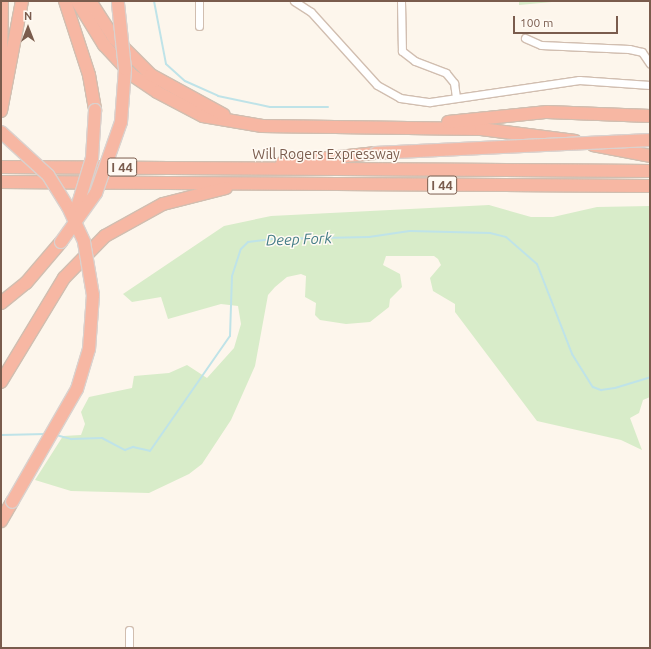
<!DOCTYPE html>
<html>
<head>
<meta charset="utf-8">
<style>
  body { margin:0 }
  #map { position:relative; width:651px; height:649px; overflow:hidden; background:#fdf6ec; font-family:Ubuntu,sans-serif }
  div>[style] { position:absolute }
  .green>* { inset:0; background:#d8ecc9 }
  .stream>* { height:2px; margin:-1px; padding:0 1px; transform-origin:1px; border-radius:1px; background:#bfe3e8 }
  .roads { filter:drop-shadow(1px 0 #d1beb0) drop-shadow(-1px 0 #d1beb0) drop-shadow(0 1px #d1beb0) drop-shadow(0 -1px #d1beb0) }
  .minor>* { height:7px; margin:-3.5px; padding:0 3.5px; transform-origin:3.5px; border-radius:3.5px; background:#fff }
  .motorway>* { height:12px; margin:-6px; padding:0 6px; transform-origin:6px; border-radius:6px; background:#f7b7a3 }
  .bridges { filter:drop-shadow(1px 0 #dad1cd) drop-shadow(-1px 0 #dad1cd) drop-shadow(0 1px #dad1cd) drop-shadow(0 -1px #dad1cd) }
  .motorway-bridge>* { height:12px; margin:-6px; padding:0 6px; transform-origin:6px; border-radius:6px; background:#f7b7a3 }
  span { translate:-50% -50%; white-space:nowrap; text-align:center; line-height:1.15; -webkit-text-stroke:3px #fffaf3; paint-order:stroke }
  .shield-label span { padding:1px 3px; background:#fffaf3; border:1px solid; border-radius:3px; -webkit-text-stroke-width:0 }
  .shield-label { font-size:13px; color:#7a5c4d; font-weight:700 }
  .street-label { font-size:14px; color:#7a5c4d }
  .water-label { font-size:15px; color:#437c86; font-style:italic }
  .frame { position:absolute; inset:0; border:2px solid #7a5c4d; pointer-events:none }
  .north { position:absolute; left:8px; top:8px; width:40px; height:40px; -webkit-text-stroke:3px #fffaf3; paint-order:stroke; rotate:0deg; font-size:11px; font-weight:700; line-height:16px; text-align:center; color:#7a5c4d }
  .north::after { content:''; display:block; margin:auto; width:14px; height:18px; background:#7a5c4d; clip-path:polygon(50% 0,100% 100%,50% 72%,0 100%) }
  .scale { position:absolute; left:513px; top:16px; width:105px; height:18px; box-sizing:border-box; border:2px solid #7a5c4d; border-top:0; padding-left:5px; font-size:12px; line-height:14px; white-space:nowrap; color:#7a5c4d; -webkit-text-stroke:3px #fffaf3; paint-order:stroke }
</style>
</head>
<body>
<div id="map">
  <div class="green">
    <i style="clip-path:polygon(519px 1px,563px 1px,519px 5px)"></i>
    <i style="clip-path:polygon(489px 205px,531px 217px,553px 217px,597px 207px,650px 206px,650px 397px,643px 400px,639px 413px,630px 418px,642px 450px,621px 440px,537px 421px,455px 312px,455px 304px,433px 291px,430px 278px,441px 265px,438px 259px,434px 256px,386px 256px,383px 265px,400px 274px,402px 287px,390px 299px,389px 307px,370px 322px,346px 324px,320px 320px,315px 315px,316px 303px,305px 297px,306px 276px,301px 274px,287px 277px,275px 287px,268px 295px,255px 366px,231px 420px,202px 464px,189px 474px,149px 493px,71px 491px,35px 480px,63px 436px,81px 435px,85px 424px,81px 412px,89px 397px,132px 388px,134px 376px,169px 373px,187px 365px,207px 378px,234px 348px,241px 324px,238px 306px,221px 304px,168px 319px,161px 297px,132px 302px,123px 294px,224px 226px,271px 216px)"></i>
  </div>
  <div class="stream">
    <i style="left:154px;top:1px;width:64px;rotate:79.2deg"></i>
    <i style="left:166px;top:64px;width:25px;rotate:42deg"></i>
    <i style="left:185px;top:81px;width:36px;rotate:24deg"></i>
    <i style="left:218px;top:96px;width:53px;rotate:11.9deg"></i>
    <i style="left:270px;top:107px;width:58px"></i>
    <i style="left:1px;top:435px;width:45px;rotate:-1.3deg"></i>
    <i style="left:56px;top:435px;width:16px;rotate:15deg"></i>
    <i style="left:71px;top:439px;width:31px;rotate:-2deg"></i>
    <i style="left:102px;top:438px;width:26px;rotate:28deg"></i>
    <i style="left:125px;top:450px;width:9px;rotate:-21deg"></i>
    <i style="left:133px;top:447px;width:17px;rotate:13deg"></i>
    <i style="left:150px;top:451px;width:140px;rotate:-55.2deg"></i>
    <i style="left:230px;top:336px;width:60px;rotate:-88.1deg"></i>
    <i style="left:232px;top:276px;width:28px;rotate:-72deg"></i>
    <i style="left:241px;top:249px;width:10px;rotate:-45deg"></i>
    <i style="left:248px;top:242px;width:23px;rotate:-7deg"></i>
    <i style="left:271px;top:239px;width:98px;rotate:-1.2deg"></i>
    <i style="left:369px;top:237px;width:41px;rotate:-8.3deg"></i>
    <i style="left:410px;top:231px;width:80px;rotate:1.4deg"></i>
    <i style="left:490px;top:233px;width:16px;rotate:14deg"></i>
    <i style="left:506px;top:237px;width:41px;rotate:41.1deg"></i>
    <i style="left:537px;top:264px;width:97px;rotate:68.7deg"></i>
    <i style="left:572px;top:354px;width:39px;rotate:58deg"></i>
    <i style="left:593px;top:387px;width:9px;rotate:21deg"></i>
    <i style="left:601px;top:390px;width:14px;rotate:-8deg"></i>
    <i style="left:615px;top:388px;width:37px;rotate:-17deg"></i>
  </div>
  <div class="roads">
    <div class="minor">
      <i style="left:199px;top:1px;width:25px;rotate:90deg"></i>
      <i style="left:294px;top:1px;width:20px;rotate:33deg"></i>
      <i style="left:311px;top:12px;width:98px;rotate:47.9deg"></i>
      <i style="left:377px;top:85px;width:26px;rotate:29deg"></i>
      <i style="left:400px;top:98px;width:30px;rotate:8deg"></i>
      <i style="left:430px;top:102px;width:151px;rotate:-8.4deg"></i>
      <i style="left:579px;top:80px;width:71px;rotate:4deg"></i>
      <i style="left:401px;top:1px;width:50px;rotate:88.9deg"></i>
      <i style="left:402px;top:51px;width:16px;rotate:38deg"></i>
      <i style="left:415px;top:61px;width:33px;rotate:21deg"></i>
      <i style="left:446px;top:73px;width:13px;rotate:51deg"></i>
      <i style="left:454px;top:83px;width:15px;rotate:82deg"></i>
      <i style="left:525px;top:38px;width:17px;rotate:24deg"></i>
      <i style="left:541px;top:45px;width:88px;rotate:2.6deg"></i>
      <i style="left:629px;top:49px;width:13px;rotate:13deg"></i>
      <i style="left:642px;top:52px;width:14px;rotate:56deg"></i>
      <i style="left:129px;top:648px;width:18px;rotate:-90deg"></i>
    </div>
    <div class="motorway">
      <i style="left:65px;top:1px;width:78px;rotate:72deg"></i>
      <i style="left:89px;top:75px;width:36px;rotate:80deg"></i>
      <i style="left:77px;top:1px;width:52px;rotate:58.5deg"></i>
      <i style="left:104px;top:45px;width:41px;rotate:47deg"></i>
      <i style="left:132px;top:75px;width:30px;rotate:34deg"></i>
      <i style="left:157px;top:92px;width:52px;rotate:27.6deg"></i>
      <i style="left:203px;top:116px;width:60px;rotate:9.6deg"></i>
      <i style="left:262px;top:126px;width:219px;rotate:0.8deg"></i>
      <i style="left:481px;top:129px;width:95px;rotate:7.3deg"></i>
      <i style="left:90px;top:1px;width:44px;rotate:57deg"></i>
      <i style="left:114px;top:38px;width:52px;rotate:45deg"></i>
      <i style="left:151px;top:75px;width:83px;rotate:28.7deg"></i>
      <i style="left:1px;top:70px;width:69px;rotate:-89.2deg"></i>
      <i style="left:1px;top:111px;width:112px;rotate:-79.2deg"></i>
      <i style="left:448px;top:122px;width:100px;rotate:-5.8deg"></i>
      <i style="left:547px;top:112px;width:103px;rotate:2.2deg"></i>
      <i style="left:593px;top:145px;width:58px;rotate:10.9deg"></i>
      <i style="left:282px;top:163px;width:95px;rotate:-6.1deg"></i>
      <i style="left:1px;top:167px;width:649px;rotate:0.35deg"></i>
      <i style="left:1px;top:182px;width:649px;rotate:0.35deg"></i>
      <i style="left:1px;top:303px;width:32px;rotate:-39deg"></i>
      <i style="left:26px;top:283px;width:54px;rotate:-49.5deg"></i>
      <i style="left:1px;top:382px;width:122px;rotate:-58.8deg"></i>
      <i style="left:64px;top:278px;width:59px;rotate:-45.7deg"></i>
      <i style="left:105px;top:236px;width:66px;rotate:-28.9deg"></i>
      <i style="left:163px;top:204px;width:65px;rotate:-14.3deg"></i>
      <i style="left:1px;top:521px;width:22px;rotate:-60deg"></i>
    </div>
  </div>
  <div class="bridges">
    <div class="motorway-bridge">
      <i style="left:1px;top:132px;width:64px;rotate:42.5deg"></i>
      <i style="left:48px;top:175px;width:38px;rotate:58deg"></i>
      <i style="left:68px;top:207px;width:38px;rotate:65deg"></i>
      <i style="left:84px;top:242px;width:54px;rotate:80.4deg"></i>
      <i style="left:93px;top:295px;width:54px;rotate:94.2deg"></i>
      <i style="left:89px;top:349px;width:42px;rotate:106.7deg"></i>
      <i style="left:77px;top:389px;width:130px;rotate:119.9deg"></i>
      <i style="left:376px;top:153px;width:274px;rotate:-2.7deg"></i>
      <i style="left:75px;top:214px;width:59px;rotate:-73.1deg"></i>
      <i style="left:92px;top:158px;width:48px;rotate:-86.4deg"></i>
      <i style="left:61px;top:242px;width:60px;rotate:-54.5deg"></i>
      <i style="left:96px;top:193px;width:75px;rotate:-70.6deg"></i>
      <i style="left:121px;top:122px;width:53px;rotate:-85.7deg"></i>
      <i style="left:125px;top:69px;width:66px;rotate:-96.1deg"></i>
    </div>
  </div>
  <div class="shield-label">
    <span style="left:122px;top:167px">I 44</span>
    <span style="left:442px;top:185px">I 44</span>
  </div>
  <div class="street-label">
    <span style="left:326px;top:154px">Will Rogers Expressway</span>
  </div>
  <div class="water-label">
    <span style="left:299px;top:239px;rotate:-2deg">Deep Fork</span>
  </div>
  <div class="frame"></div>
  <div class="north">N</div>
  <div class="scale">100 m</div>
</div>
</body>
</html>
